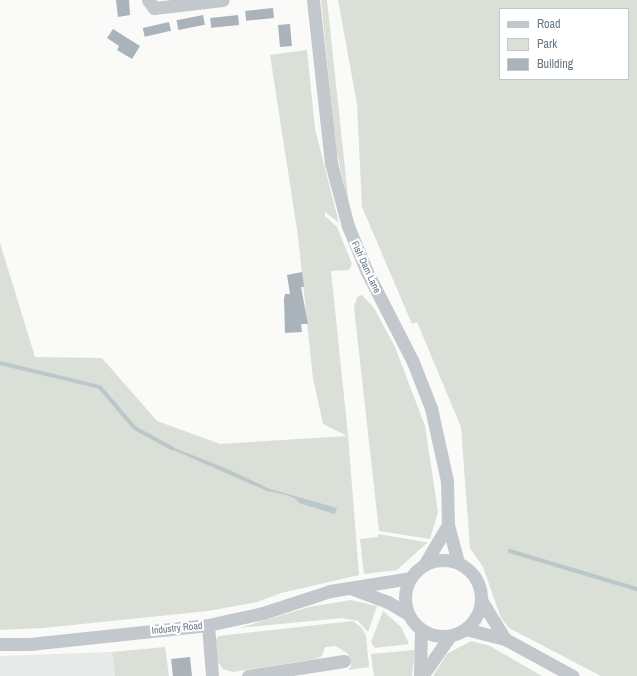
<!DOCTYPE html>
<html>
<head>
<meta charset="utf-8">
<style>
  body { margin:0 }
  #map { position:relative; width:637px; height:676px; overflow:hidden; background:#fafaf8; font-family:"Archivo Narrow",sans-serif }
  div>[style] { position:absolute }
  .built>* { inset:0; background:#e8e9e9 }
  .green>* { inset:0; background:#dadfd7 }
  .water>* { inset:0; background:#bbc7cb }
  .stream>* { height:3.5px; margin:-1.75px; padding:0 1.75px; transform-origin:1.75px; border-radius:1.75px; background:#bbc7cb }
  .building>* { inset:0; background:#aab3b9; transform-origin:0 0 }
  .minor>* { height:13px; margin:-6.5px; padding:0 6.5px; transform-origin:6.5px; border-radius:6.5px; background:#c3c8cc }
  .minor>.ring { margin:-6.5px; padding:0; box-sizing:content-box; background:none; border:13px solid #c3c8cc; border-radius:50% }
  span { translate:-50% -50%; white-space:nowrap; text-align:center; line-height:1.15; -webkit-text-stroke:4px #fff; paint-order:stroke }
  .street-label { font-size:10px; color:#657683 }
  .legend { position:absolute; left:499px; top:8px; width:130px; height:72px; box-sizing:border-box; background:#fff; border:1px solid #c1c8cd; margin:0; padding:5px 7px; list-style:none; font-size:12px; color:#657683 }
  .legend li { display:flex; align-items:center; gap:8px; height:20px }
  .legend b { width:20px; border:1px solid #c1c8cd }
</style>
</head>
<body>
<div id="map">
  <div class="built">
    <i style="clip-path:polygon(112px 652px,115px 676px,0 676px,0 656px)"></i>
  </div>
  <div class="green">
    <i style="clip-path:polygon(321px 0,327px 0,349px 206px,336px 149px)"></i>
    <i style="clip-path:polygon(evenodd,338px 0,637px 0,637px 676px,601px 676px,509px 628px,501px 618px,483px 567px,470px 548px,461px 427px,417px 322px,412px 324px,362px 207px,357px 104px,338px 0,500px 9px,628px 9px,628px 79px,500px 79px,500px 9px)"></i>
    <i style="clip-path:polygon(307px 50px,315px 129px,339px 223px,325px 212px,325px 216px,337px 227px,352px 264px,349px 270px,331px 271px,348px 435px,359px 575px,281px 593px,257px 602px,208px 611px,43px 628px,0 630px,0 243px,35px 357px,102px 358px,157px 421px,220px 444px,347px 436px,323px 424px,313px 378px,298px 236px,270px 55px)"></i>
    <i style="clip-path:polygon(362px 295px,374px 308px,395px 347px,425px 426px,438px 512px,430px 539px,379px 531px,354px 308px,357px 297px)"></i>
    <i style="clip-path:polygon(378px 534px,425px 542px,428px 542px,397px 570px,364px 574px,360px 539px,378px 537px)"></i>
    <i style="clip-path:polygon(351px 600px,377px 606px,368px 632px,358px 621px,342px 618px,239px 628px,309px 607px)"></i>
    <i style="clip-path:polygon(383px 611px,401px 627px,409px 644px,375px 648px,371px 642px)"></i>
    <i style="clip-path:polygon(353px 621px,362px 628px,366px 636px,369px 667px,348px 670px,351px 666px,348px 654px,336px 646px,325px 647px,322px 656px,315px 659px,233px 672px,223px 669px,217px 661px,216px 640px,218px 636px)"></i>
    <i style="clip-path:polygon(471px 641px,490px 646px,542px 676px,433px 676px,447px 654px)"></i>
    <i style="clip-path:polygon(165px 647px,169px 676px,115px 676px,112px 652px)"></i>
    <i style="clip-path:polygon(415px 650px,412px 676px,374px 676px,371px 654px)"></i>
  </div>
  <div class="water">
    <i style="clip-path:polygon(169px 446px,223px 467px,270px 489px,337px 508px,335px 514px,299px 503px,296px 499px,287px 495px,267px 491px,171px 449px)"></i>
  </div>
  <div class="stream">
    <i style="left:0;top:363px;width:103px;rotate:13.5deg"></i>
    <i style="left:100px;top:387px;width:54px;rotate:49.5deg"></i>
    <i style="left:135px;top:428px;width:42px;rotate:28.4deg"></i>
    <i style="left:510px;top:551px;width:133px;rotate:16.7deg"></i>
  </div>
  <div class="building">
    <i style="clip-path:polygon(116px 0,129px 0,130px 15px,118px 17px)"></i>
    <i style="left:273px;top:8px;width:10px;height:28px;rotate:84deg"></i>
    <i style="left:203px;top:15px;width:10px;height:27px;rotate:79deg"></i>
    <i style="left:238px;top:15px;width:10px;height:28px;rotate:84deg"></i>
    <i style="left:169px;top:22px;width:9px;height:27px;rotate:77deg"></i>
    <i style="left:290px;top:24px;width:22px;height:12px;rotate:85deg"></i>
    <i style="clip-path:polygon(113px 29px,140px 46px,132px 59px,117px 50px,119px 46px,107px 38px)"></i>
    <i style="clip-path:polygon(302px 272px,304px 287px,301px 287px,308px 324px,301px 324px,302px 332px,285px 333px,284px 299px,285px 294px,290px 294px,287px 275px)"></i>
    <i style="left:190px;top:657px;width:19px;height:19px;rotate:84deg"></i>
  </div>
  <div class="minor">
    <i style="left:148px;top:0;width:10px;rotate:53deg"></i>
    <i style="left:154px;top:8px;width:69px;rotate:-6.6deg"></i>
    <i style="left:313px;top:0;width:164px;rotate:83.7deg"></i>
    <i style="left:331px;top:163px;width:65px;rotate:74.9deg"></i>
    <i style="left:348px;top:226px;width:50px;rotate:67.6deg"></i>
    <i style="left:367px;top:272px;width:101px;rotate:62.9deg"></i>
    <i style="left:413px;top:362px;width:49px;rotate:68.6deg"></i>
    <i style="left:431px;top:408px;width:75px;rotate:77.6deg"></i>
    <i style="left:447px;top:481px;width:44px;rotate:88.7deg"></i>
    <i style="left:448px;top:525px;width:39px;rotate:75deg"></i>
    <i class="ring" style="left:405px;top:560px;width:63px;height:63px"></i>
    <i style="left:424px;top:565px;width:47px;rotate:-59deg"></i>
    <i style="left:350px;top:588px;width:40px;rotate:20.2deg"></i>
    <i style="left:388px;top:602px;width:23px;rotate:31deg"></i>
    <i style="left:481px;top:600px;width:46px;rotate:58.4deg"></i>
    <i style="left:208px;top:625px;width:51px;rotate:85.5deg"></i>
    <i style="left:465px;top:629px;width:41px;rotate:14deg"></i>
    <i style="left:505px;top:639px;width:77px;rotate:28.6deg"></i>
    <i style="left:0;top:644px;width:30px"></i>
    <i style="left:30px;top:644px;width:179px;rotate:-6.1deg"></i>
    <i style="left:208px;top:625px;width:56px;rotate:-12.3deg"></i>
    <i style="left:263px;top:613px;width:71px;rotate:-18.2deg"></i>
    <i style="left:330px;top:591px;width:81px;rotate:-9.2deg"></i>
    <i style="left:248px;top:676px;width:97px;rotate:-8.9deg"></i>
    <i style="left:420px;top:676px;width:47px;rotate:-88.8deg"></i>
    <i style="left:422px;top:676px;width:49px;rotate:-55deg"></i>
  </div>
  <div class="street-label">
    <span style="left:366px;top:267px;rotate:65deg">Fish Dam Lane</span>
    <span style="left:177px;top:628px;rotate:-6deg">Industry Road</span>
  </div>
  <ul class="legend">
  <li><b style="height:5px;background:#c3c8cc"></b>Road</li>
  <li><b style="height:11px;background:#dadfd7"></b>Park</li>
  <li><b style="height:11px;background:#aab3b9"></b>Building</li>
  </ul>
</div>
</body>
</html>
